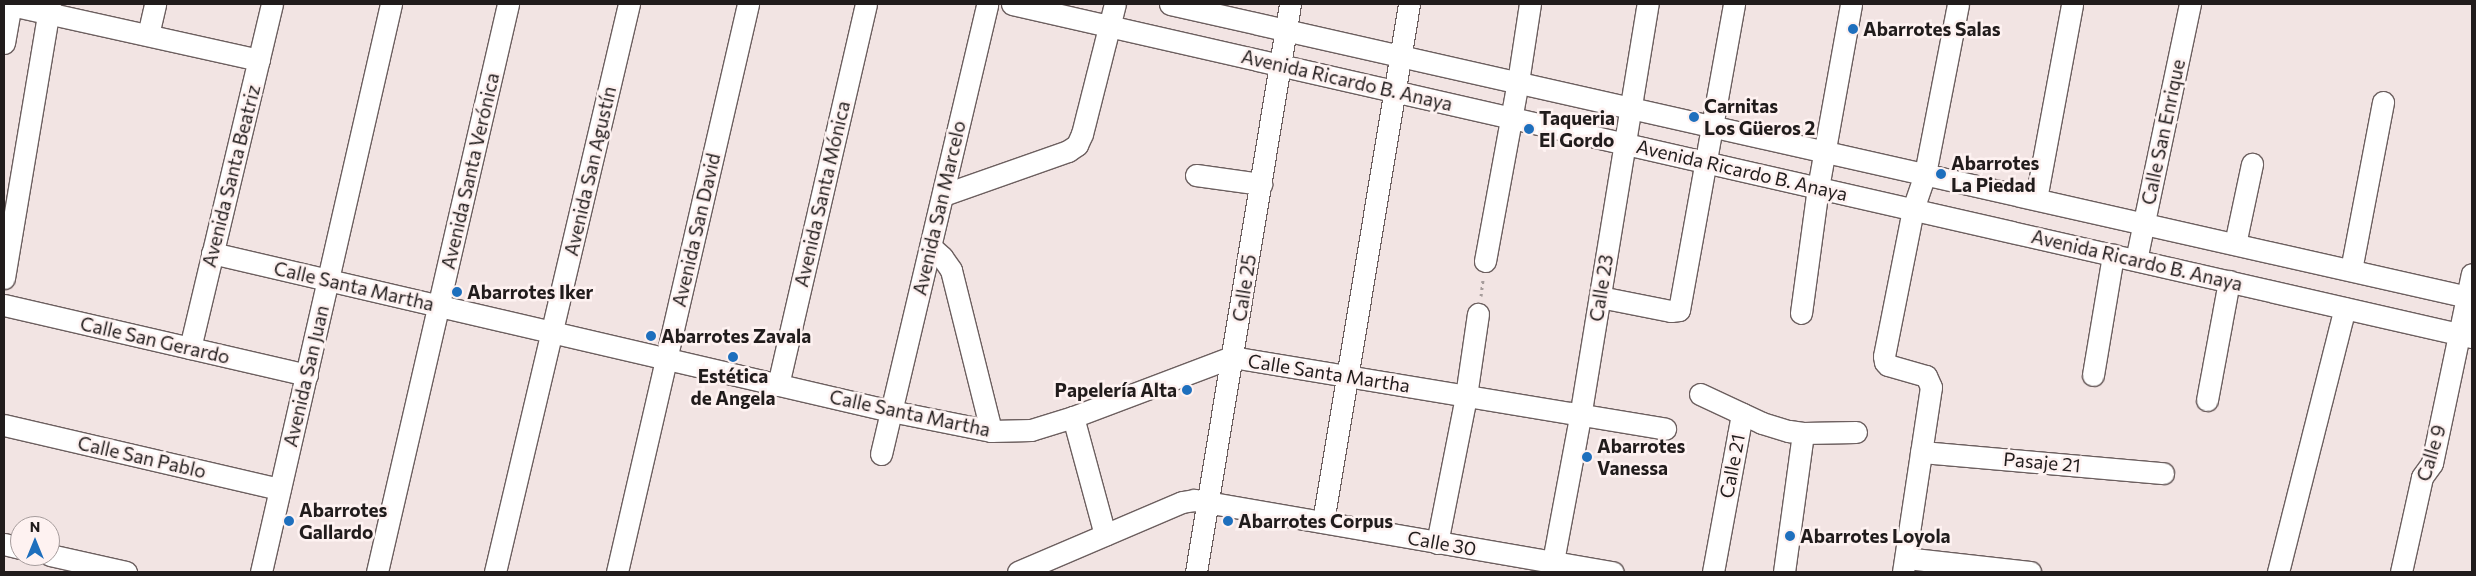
<!DOCTYPE html>
<html>
<head>
<meta charset="utf-8">
<style>
  body { margin:0 }
  #map { position:relative; width:2476px; height:576px; overflow:hidden; background:#f2e4e3; font-family:Commissioner,sans-serif }
  div>[style] { position:absolute }
  .path>* { height:3px; margin-top:-1.5px; transform-origin:0; background:repeating-linear-gradient(90deg,#a69c9b 0 2.5px,transparent 0 6.5px) }
  .roads { filter:drop-shadow(1px 0 #6c5f5f) drop-shadow(-1px 0 #6c5f5f) drop-shadow(0 1px #6c5f5f) drop-shadow(0 -1px #6c5f5f) }
  .minor>* { height:21px; margin:-10.5px; padding:0 10.5px; transform-origin:10.5px; border-radius:10.5px; background:#fff }
  .dots>* { width:14px; height:14px; translate:-50% -50%; box-sizing:border-box; border:2px solid #fef2f1; border-radius:50% }
  span { translate:-50% -50%; white-space:nowrap; text-align:center; line-height:1.15; -webkit-text-stroke:5px #fef2f1; paint-order:stroke }
  .poi-label { font-size:19px; color:#211c1c; font-weight:700 }
  .left { translate:0 -50%; text-align:left }
  .right { translate:-100% -50%; text-align:right }
  .street-label { font-size:19px; color:#211c1c }
  .frame { position:absolute; inset:0; border:5px solid #211c1c; pointer-events:none }
  .north { position:absolute; left:10px; top:516px; width:50px; height:50px; box-sizing:border-box; background:#fef2f1; border:1px solid #a69c9c; border-radius:50%; rotate:0deg; font-size:14px; font-weight:700; line-height:20px; text-align:center; color:#211c1c }
  .north::after { content:''; display:block; margin:auto; width:18px; height:22px; background:#1e6fbd; clip-path:polygon(50% 0,100% 100%,50% 72%,0 100%) }
</style>
</head>
<body>
<div id="map">
  <div class="path">
    <i style="left:1481px;top:296px;width:16px;rotate:-83deg"></i>
  </div>
  <div class="roads">
    <div class="minor">
      <i style="left:1012px;top:4px;width:1497px;rotate:12.85deg"></i>
      <i style="left:1170px;top:4px;width:1335px;rotate:12.72deg"></i>
      <i style="left:11px;top:5px;width:254px;rotate:12.5deg"></i>
      <i style="left:148px;top:35px;width:32px;rotate:-77deg"></i>
      <i style="left:4px;top:43px;width:40px;rotate:-80deg"></i>
      <i style="left:1196px;top:175px;width:66px;rotate:7.9deg"></i>
      <i style="left:943px;top:195px;width:133px;rotate:-19.4deg"></i>
      <i style="left:1068px;top:151px;width:11px;rotate:-34deg"></i>
      <i style="left:1077px;top:145px;width:12px;rotate:-66deg"></i>
      <i style="left:1082px;top:134px;width:134px;rotate:-75.8deg"></i>
      <i style="left:2036px;top:199px;width:198px;rotate:-79.5deg"></i>
      <i style="left:2235px;top:244px;width:82px;rotate:-78deg"></i>
      <i style="left:931px;top:247px;width:15px;rotate:42deg"></i>
      <i style="left:942px;top:257px;width:16px;rotate:55deg"></i>
      <i style="left:951px;top:270px;width:166px;rotate:76deg"></i>
      <i style="left:212px;top:253px;width:697px;rotate:13.1deg"></i>
      <i style="left:891px;top:411px;width:102px;rotate:11.3deg"></i>
      <i style="left:991px;top:431px;width:40px;rotate:-1.4deg"></i>
      <i style="left:1031px;top:430px;width:44px;rotate:-17.2deg"></i>
      <i style="left:1073px;top:417px;width:170px;rotate:-20.7deg"></i>
      <i style="left:1232px;top:357px;width:439px;rotate:9.4deg"></i>
      <i style="left:2136px;top:260px;width:262px;rotate:-78.1deg"></i>
      <i style="left:1485px;top:261px;width:182px;rotate:-79.6deg"></i>
      <i style="left:1518px;top:82px;width:79px;rotate:-81.3deg"></i>
      <i style="left:2351px;top:270px;width:171px;rotate:-79.2deg"></i>
      <i style="left:4px;top:278px;width:278px;rotate:-80.5deg"></i>
      <i style="left:1600px;top:297px;width:72px;rotate:11.2deg"></i>
      <i style="left:1671px;top:311px;width:8px;rotate:-7deg"></i>
      <i style="left:1679px;top:310px;width:311px;rotate:-79.8deg"></i>
      <i style="left:4px;top:305px;width:311px;rotate:13deg"></i>
      <i style="left:1801px;top:313px;width:126px;rotate:-82.3deg"></i>
      <i style="left:1818px;top:188px;width:187px;rotate:-79.8deg"></i>
      <i style="left:190px;top:348px;width:354px;rotate:-76.6deg"></i>
      <i style="left:2093px;top:375px;width:122px;rotate:-80.5deg"></i>
      <i style="left:778px;top:385px;width:391px;rotate:-77deg"></i>
      <i style="left:1700px;top:394px;width:68px;rotate:25.1deg"></i>
      <i style="left:1762px;top:423px;width:28px;rotate:17deg"></i>
      <i style="left:1789px;top:431px;width:14px;rotate:8deg"></i>
      <i style="left:1803px;top:433px;width:53px;rotate:-1.1deg"></i>
      <i style="left:2207px;top:400px;width:121px;rotate:-79.5deg"></i>
      <i style="left:1073px;top:417px;width:122px;rotate:74.8deg"></i>
      <i style="left:4px;top:425px;width:283px;rotate:13.1deg"></i>
      <i style="left:1921px;top:452px;width:243px;rotate:5deg"></i>
      <i style="left:881px;top:454px;width:462px;rotate:-76.7deg"></i>
      <i style="left:1323px;top:522px;width:525px;rotate:-80.57deg"></i>
      <i style="left:1437px;top:543px;width:150px;rotate:-78.8deg"></i>
      <i style="left:1466px;top:396px;width:83px;rotate:-81.7deg"></i>
      <i style="left:4px;top:544px;width:16px;rotate:14deg"></i>
      <i style="left:50px;top:555px;width:78px;rotate:12.6deg"></i>
      <i style="left:1906px;top:558px;width:125px;rotate:6.4deg"></i>
      <i style="left:261px;top:572px;width:583px;rotate:-77.11deg"></i>
      <i style="left:377px;top:572px;width:583px;rotate:-77.01deg"></i>
      <i style="left:495px;top:572px;width:584px;rotate:-76.73deg"></i>
      <i style="left:617px;top:572px;width:583px;rotate:-77.01deg"></i>
      <i style="left:1018px;top:572px;width:178px;rotate:-23.1deg"></i>
      <i style="left:1182px;top:502px;width:12px;rotate:-9deg"></i>
      <i style="left:1194px;top:500px;width:425px;rotate:9.8deg"></i>
      <i style="left:1196px;top:572px;width:576px;rotate:-80.6deg"></i>
      <i style="left:1551px;top:572px;width:158px;rotate:-79.4deg"></i>
      <i style="left:1580px;top:417px;width:419px;rotate:-80.7deg"></i>
      <i style="left:1713px;top:572px;width:161px;rotate:-79.6deg"></i>
      <i style="left:1784px;top:572px;width:140px;rotate:-82.2deg"></i>
      <i style="left:1903px;top:572px;width:187px;rotate:-81.4deg"></i>
      <i style="left:1931px;top:387px;width:12px;rotate:-114deg"></i>
      <i style="left:1926px;top:376px;width:40px;rotate:-164deg"></i>
      <i style="left:1888px;top:365px;width:4px;rotate:-135deg"></i>
      <i style="left:1885px;top:362px;width:6px;rotate:-99deg"></i>
      <i style="left:1884px;top:356px;width:150px;rotate:-78.8deg"></i>
      <i style="left:1913px;top:209px;width:37px;rotate:-71deg"></i>
      <i style="left:1925px;top:174px;width:173px;rotate:-79deg"></i>
      <i style="left:2278px;top:572px;width:272px;rotate:-75.8deg"></i>
      <i style="left:2401px;top:572px;width:97px;rotate:-77.5deg"></i>
      <i style="left:2422px;top:477px;width:17px;rotate:-54deg"></i>
      <i style="left:2432px;top:463px;width:193px;rotate:-78.1deg"></i>
    </div>
  </div>
  <div class="dots">
    <i style="left:1853px;top:29px;background:#1e6fbd"></i>
    <i style="left:1694px;top:117px;background:#1e6fbd"></i>
    <i style="left:1529px;top:129px;background:#1e6fbd"></i>
    <i style="left:1941px;top:174px;background:#1e6fbd"></i>
    <i style="left:457px;top:292px;background:#1e6fbd"></i>
    <i style="left:651px;top:336px;background:#1e6fbd"></i>
    <i style="left:733px;top:357px;background:#1e6fbd"></i>
    <i style="left:1187px;top:390px;background:#1e6fbd"></i>
    <i style="left:1587px;top:457px;background:#1e6fbd"></i>
    <i style="left:289px;top:521px;background:#1e6fbd"></i>
    <i style="left:1228px;top:521px;background:#1e6fbd"></i>
    <i style="left:1790px;top:536px;background:#1e6fbd"></i>
  </div>
  <div class="poi-label">
    <span class="left" style="left:1863px;top:29px">Abarrotes Salas</span>
    <span class="left" style="left:1704px;top:117px">Carnitas<br>Los Güeros 2</span>
    <span class="left" style="left:1539px;top:129px">Taqueria<br>El Gordo</span>
    <span class="left" style="left:1951px;top:174px">Abarrotes<br>La Piedad</span>
    <span class="left" style="left:467px;top:292px">Abarrotes Iker</span>
    <span class="left" style="left:661px;top:336px">Abarrotes Zavala</span>
    <span style="left:733px;top:387px">Estética<br>de Angela</span>
    <span class="right" style="left:1177px;top:390px">Papelería Alta</span>
    <span class="left" style="left:1597px;top:457px">Abarrotes<br>Vanessa</span>
    <span class="left" style="left:299px;top:521px">Abarrotes<br>Gallardo</span>
    <span class="left" style="left:1238px;top:521px">Abarrotes Corpus</span>
    <span class="left" style="left:1800px;top:536px">Abarrotes Loyola</span>
  </div>
  <div class="street-label">
    <span style="left:1347px;top:80px;rotate:13deg">Avenida Ricardo B. Anaya</span>
    <span style="left:2163px;top:132px;rotate:-78deg">Calle San Enrique</span>
    <span style="left:1742px;top:170px;rotate:13deg">Avenida Ricardo B. Anaya</span>
    <span style="left:470px;top:171px;rotate:-77deg">Avenida Santa Verónica</span>
    <span style="left:590px;top:171px;rotate:-77deg">Avenida San Agustín</span>
    <span style="left:231px;top:176px;rotate:-76deg">Avenida Santa Beatriz</span>
    <span style="left:822px;top:194px;rotate:-77deg">Avenida Santa Mónica</span>
    <span style="left:939px;top:208px;rotate:-77deg">Avenida San Marcelo</span>
    <span style="left:696px;top:230px;rotate:-77deg">Avenida San David</span>
    <span style="left:2137px;top:260px;rotate:13deg">Avenida Ricardo B. Anaya</span>
    <span style="left:354px;top:286px;rotate:13deg">Calle Santa Martha</span>
    <span style="left:1244px;top:288px;rotate:-81deg">Calle 25</span>
    <span style="left:1601px;top:288px;rotate:-81deg">Calle 23</span>
    <span style="left:155px;top:340px;rotate:13deg">Calle San Gerardo</span>
    <span style="left:1329px;top:373px;rotate:9deg">Calle Santa Martha</span>
    <span style="left:306px;top:376px;rotate:-77deg">Avenida San Juan</span>
    <span style="left:910px;top:413px;rotate:12deg">Calle Santa Martha</span>
    <span style="left:2431px;top:453px;rotate:-73deg">Calle 9</span>
    <span style="left:142px;top:457px;rotate:13deg">Calle San Pablo</span>
    <span style="left:2042px;top:462px;rotate:5deg">Pasaje 21</span>
    <span style="left:1732px;top:466px;rotate:-79deg">Calle 21</span>
    <span style="left:1442px;top:543px;rotate:10deg">Calle 30</span>
  </div>
  <div class="frame"></div>
  <div class="north">N</div>
</div>
</body>
</html>
